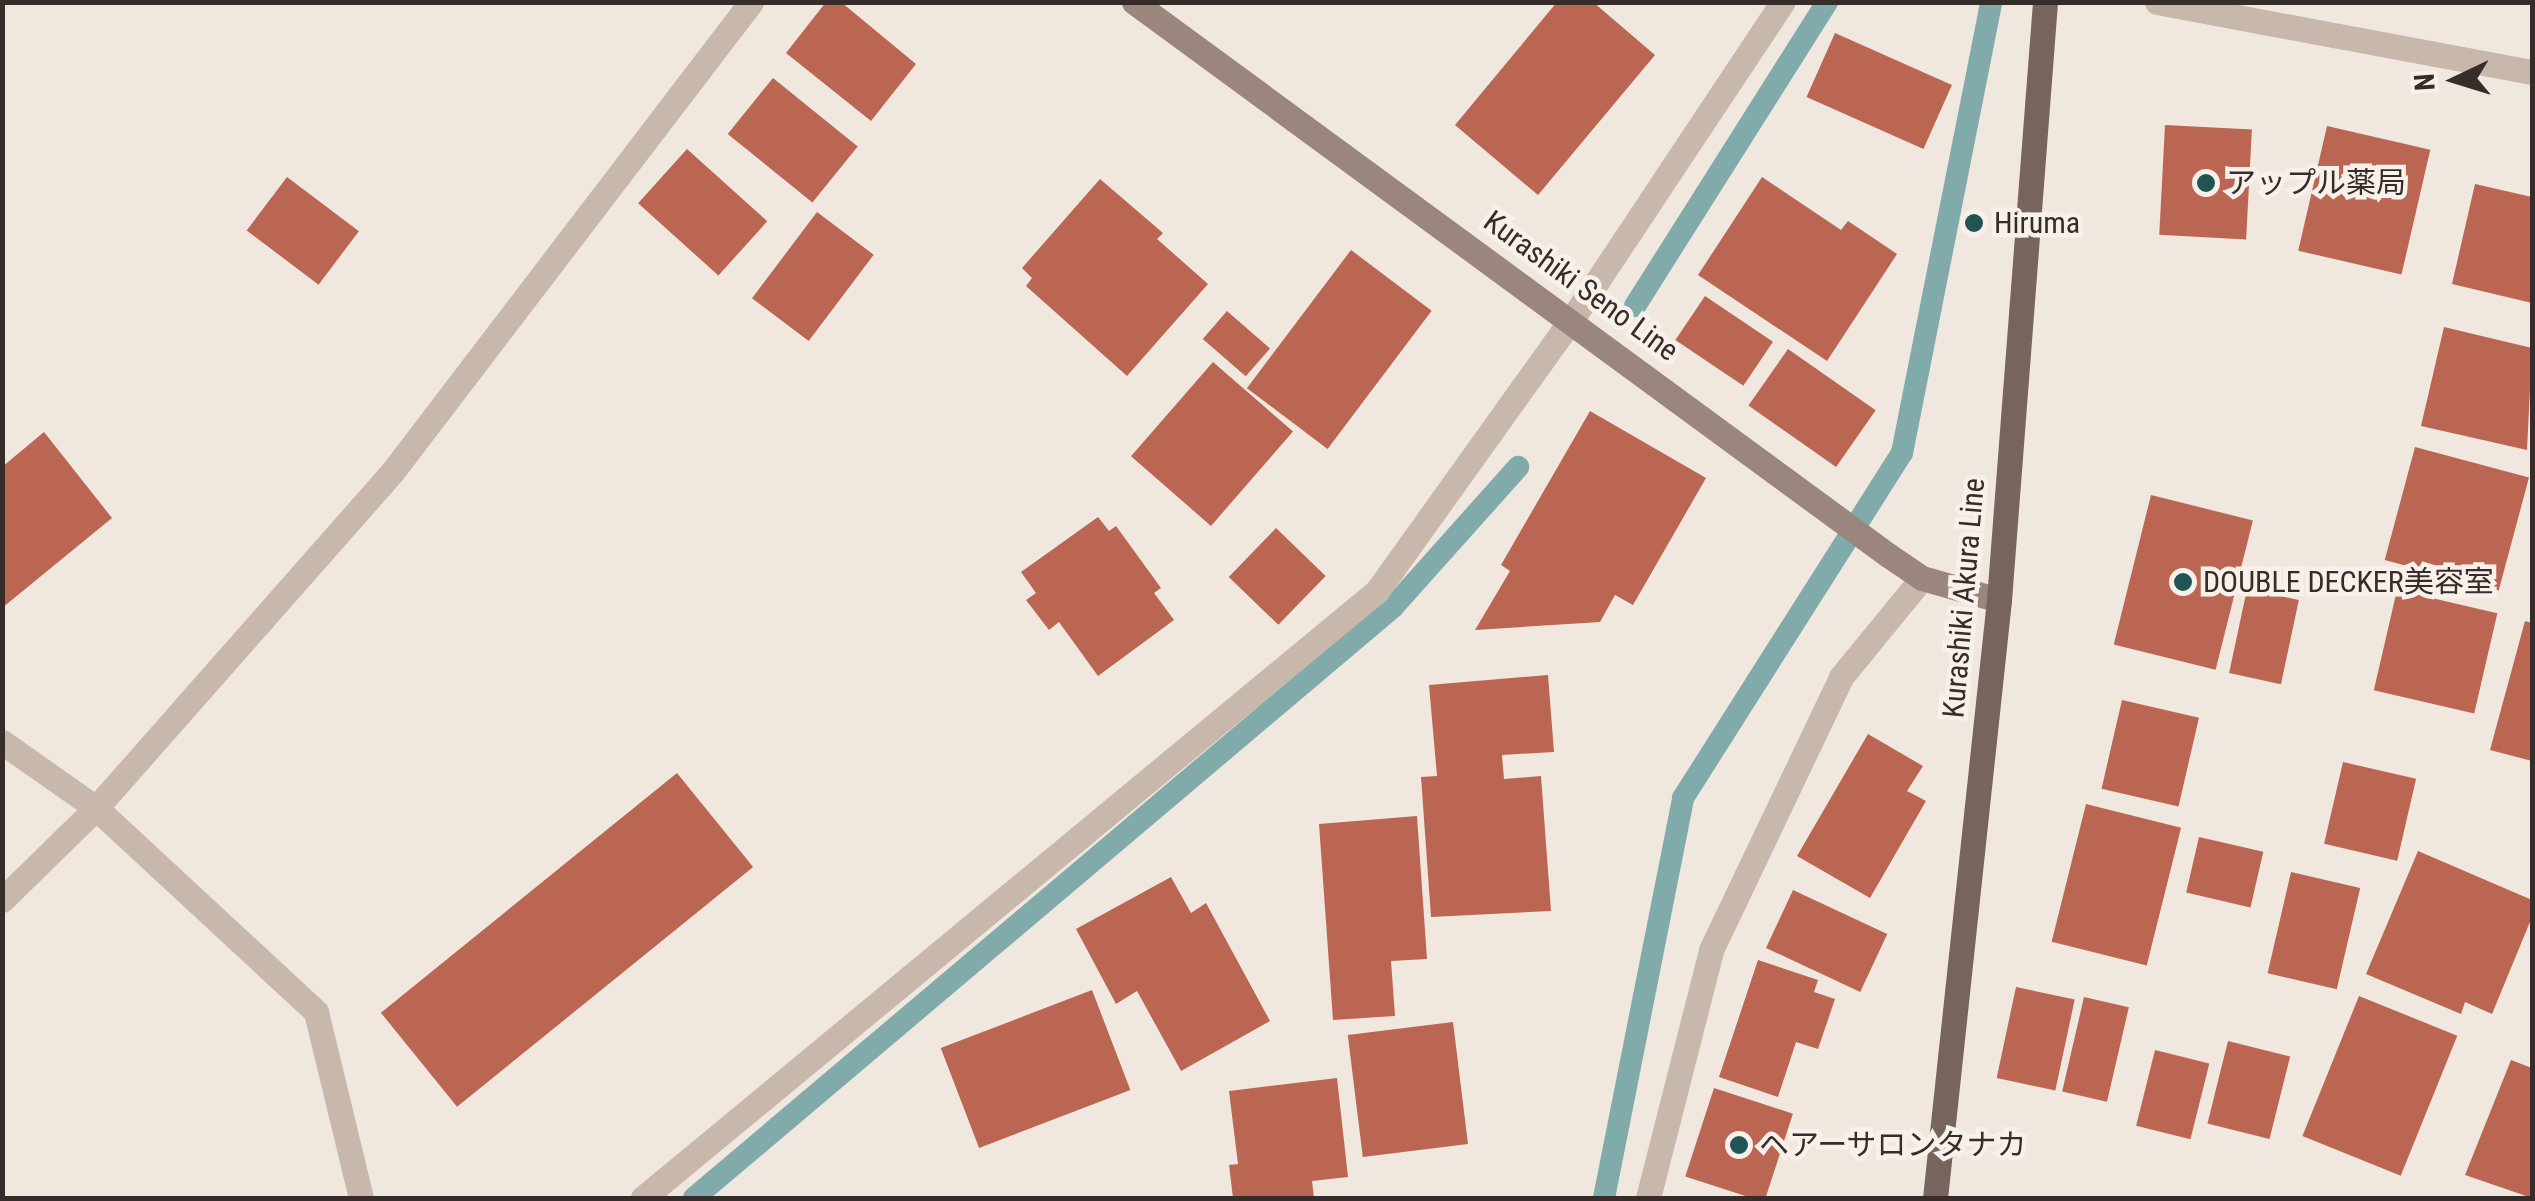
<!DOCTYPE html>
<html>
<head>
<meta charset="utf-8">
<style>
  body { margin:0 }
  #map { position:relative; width:2535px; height:1201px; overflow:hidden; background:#f0e7df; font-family:"Roboto Condensed","Noto Sans JP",sans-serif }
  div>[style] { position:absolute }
  .stream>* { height:22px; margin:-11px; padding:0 11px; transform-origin:11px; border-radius:11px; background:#80abaa }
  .building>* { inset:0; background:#bb6652; transform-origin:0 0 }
  .street>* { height:25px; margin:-12.5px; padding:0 12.5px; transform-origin:12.5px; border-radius:12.5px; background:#c8b7ab }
  .secondary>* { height:25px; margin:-12.5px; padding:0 12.5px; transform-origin:12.5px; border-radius:12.5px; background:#9b867d }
  .primary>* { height:25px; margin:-12.5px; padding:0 12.5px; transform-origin:12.5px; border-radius:12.5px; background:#77645c }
  .dots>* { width:28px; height:28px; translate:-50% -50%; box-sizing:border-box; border:5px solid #f8f1eb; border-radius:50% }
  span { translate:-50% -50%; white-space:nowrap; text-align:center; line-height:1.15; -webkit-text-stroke:9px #f8f1eb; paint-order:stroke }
  .poi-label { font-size:30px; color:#362d2a }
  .left { translate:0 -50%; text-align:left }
  .street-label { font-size:30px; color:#362d2a }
  .frame { position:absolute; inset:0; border:5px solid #362d2a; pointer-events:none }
  .north { position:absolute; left:2405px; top:30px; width:100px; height:100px; -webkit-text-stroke:8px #f8f1eb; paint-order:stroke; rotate:266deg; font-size:28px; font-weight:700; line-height:40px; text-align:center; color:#362d2a }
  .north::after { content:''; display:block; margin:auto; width:35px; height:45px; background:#362d2a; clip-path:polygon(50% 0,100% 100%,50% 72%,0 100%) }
</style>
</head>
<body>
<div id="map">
  <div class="stream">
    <i style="left:1635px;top:306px;width:360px;rotate:-57.7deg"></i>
    <i style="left:694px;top:1198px;width:915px;rotate:-40.21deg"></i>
    <i style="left:1393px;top:607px;width:188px;rotate:-48.2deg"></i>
    <i style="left:1604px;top:1198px;width:408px;rotate:-78.8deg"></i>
    <i style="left:1683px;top:798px;width:409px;rotate:-57.6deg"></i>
    <i style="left:1902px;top:453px;width:460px;rotate:-78.8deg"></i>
  </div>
  <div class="building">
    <i style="clip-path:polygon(826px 2px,841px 2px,916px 64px,871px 121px,786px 53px)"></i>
    <i style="clip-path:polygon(1557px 2px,1593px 2px,1655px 55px,1538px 195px,1455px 125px)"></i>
    <i style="left:1835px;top:33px;width:128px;height:70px;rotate:24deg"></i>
    <i style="left:773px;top:78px;width:109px;height:72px;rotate:39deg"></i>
    <i style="left:2165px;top:125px;width:87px;height:110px;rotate:3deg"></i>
    <i style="left:2327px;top:126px;width:106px;height:128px;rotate:13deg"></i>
    <i style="left:687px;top:149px;width:108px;height:73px;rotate:42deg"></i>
    <i style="left:287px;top:177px;width:90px;height:67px;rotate:37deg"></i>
    <i style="clip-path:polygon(1762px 177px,1841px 230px,1848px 221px,1897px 254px,1827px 361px,1698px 275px)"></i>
    <i style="clip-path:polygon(1100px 179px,1163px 233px,1157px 239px,1208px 284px,1127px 376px,1026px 286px,1032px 278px,1022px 268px)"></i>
    <i style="clip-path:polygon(2475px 184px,2532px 197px,2532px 303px,2452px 284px)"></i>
    <i style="left:817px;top:212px;width:71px;height:108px;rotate:37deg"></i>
    <i style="left:1351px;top:250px;width:101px;height:173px;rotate:37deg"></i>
    <i style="left:1705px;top:296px;width:82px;height:53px;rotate:34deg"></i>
    <i style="left:1227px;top:311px;width:57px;height:37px;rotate:41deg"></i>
    <i style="clip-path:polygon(2444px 327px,2532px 348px,2527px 450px,2421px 426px)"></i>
    <i style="left:1788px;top:349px;width:107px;height:69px;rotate:35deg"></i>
    <i style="left:1213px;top:362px;width:106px;height:125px;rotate:41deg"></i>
    <i style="clip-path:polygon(1590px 411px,1706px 478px,1633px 605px,1615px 595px,1600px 622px,1475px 630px,1510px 571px,1501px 565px)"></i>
    <i style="clip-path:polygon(44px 432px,112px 518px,2px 608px,2px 467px)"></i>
    <i style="left:2415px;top:447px;width:118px;height:117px;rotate:15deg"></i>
    <i style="left:2151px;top:495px;width:105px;height:154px;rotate:14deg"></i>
    <i style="clip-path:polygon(1098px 517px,1109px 531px,1116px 526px,1161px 588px,1154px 593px,1174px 620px,1098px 676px,1059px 622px,1049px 630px,1026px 600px,1036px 593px,1021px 572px)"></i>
    <i style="left:1276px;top:528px;width:69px;height:68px;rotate:44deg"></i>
    <i style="left:2247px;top:589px;width:53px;height:86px;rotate:12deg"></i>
    <i style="left:2397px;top:590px;width:103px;height:103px;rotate:13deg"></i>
    <i style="clip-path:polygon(2525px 621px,2532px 623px,2532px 761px,2490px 750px)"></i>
    <i style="clip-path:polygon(1548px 675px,1554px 752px,1502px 755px,1504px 779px,1541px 776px,1551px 911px,1431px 917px,1421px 777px,1437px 776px,1429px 685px)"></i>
    <i style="left:2122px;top:700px;width:79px;height:91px;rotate:13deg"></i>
    <i style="clip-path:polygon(1868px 734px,1923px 766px,1907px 791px,1926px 801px,1870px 898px,1797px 856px)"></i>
    <i style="left:2343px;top:762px;width:75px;height:84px;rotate:13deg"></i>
    <i style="left:677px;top:773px;width:121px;height:381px;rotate:51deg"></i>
    <i style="left:2086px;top:804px;width:98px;height:142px;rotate:14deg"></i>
    <i style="clip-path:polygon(1417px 816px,1427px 959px,1391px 961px,1395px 1016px,1333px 1020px,1319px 824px)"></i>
    <i style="left:2199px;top:837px;width:66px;height:57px;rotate:13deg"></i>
    <i style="clip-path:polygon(2418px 851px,2532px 900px,2532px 917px,2492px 1014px,2465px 1002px,2461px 1014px,2366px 974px)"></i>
    <i style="left:2291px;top:872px;width:71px;height:104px;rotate:13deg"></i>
    <i style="clip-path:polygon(1171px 877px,1191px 913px,1206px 903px,1270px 1021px,1181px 1071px,1137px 991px,1116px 1004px,1076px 929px)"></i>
    <i style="left:1793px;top:890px;width:104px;height:64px;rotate:25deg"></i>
    <i style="clip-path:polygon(1758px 960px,1818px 980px,1814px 992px,1835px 999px,1818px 1049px,1796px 1042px,1778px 1097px,1719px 1077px)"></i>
    <i style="left:2016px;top:987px;width:60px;height:93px;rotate:12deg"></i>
    <i style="left:1092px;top:990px;width:107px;height:162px;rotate:69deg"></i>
    <i style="left:2359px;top:996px;width:106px;height:151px;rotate:22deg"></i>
    <i style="left:2084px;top:997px;width:46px;height:97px;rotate:13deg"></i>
    <i style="left:1453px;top:1022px;width:123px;height:106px;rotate:83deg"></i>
    <i style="left:2228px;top:1041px;width:64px;height:85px;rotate:14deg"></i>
    <i style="left:2155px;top:1050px;width:56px;height:78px;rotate:14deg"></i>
    <i style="clip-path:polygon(2511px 1060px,2532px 1068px,2532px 1198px,2465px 1175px)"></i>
    <i style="clip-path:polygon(1337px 1078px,1348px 1177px,1312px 1181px,1314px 1198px,1233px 1198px,1229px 1165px,1238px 1164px,1229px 1091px)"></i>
    <i style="left:1714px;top:1088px;width:83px;height:93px;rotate:18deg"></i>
  </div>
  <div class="street">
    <i style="left:2157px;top:2px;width:381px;rotate:10.6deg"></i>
    <i style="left:2px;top:742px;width:115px;rotate:35.1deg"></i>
    <i style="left:96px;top:808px;width:449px;rotate:-48.6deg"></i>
    <i style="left:393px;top:471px;width:590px;rotate:-52.64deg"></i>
    <i style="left:2px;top:900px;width:132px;rotate:-44.4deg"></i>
    <i style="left:96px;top:808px;width:300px;rotate:42.8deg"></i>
    <i style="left:316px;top:1012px;width:191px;rotate:76.4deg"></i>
    <i style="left:643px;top:1198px;width:952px;rotate:-39.59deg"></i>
    <i style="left:1377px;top:591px;width:335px;rotate:-54.4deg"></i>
    <i style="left:1572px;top:319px;width:381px;rotate:-56.4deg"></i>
    <i style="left:1648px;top:1198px;width:256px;rotate:-75.7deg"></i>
    <i style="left:1711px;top:950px;width:302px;rotate:-64.5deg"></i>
    <i style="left:1841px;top:677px;width:128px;rotate:-50.7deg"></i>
  </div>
  <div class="secondary">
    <i style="left:1134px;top:2px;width:935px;rotate:36.26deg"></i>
    <i style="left:1888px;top:555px;width:41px;rotate:34.1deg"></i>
    <i style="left:1922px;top:578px;width:80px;rotate:15.9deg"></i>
  </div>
  <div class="primary">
    <i style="left:1935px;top:1198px;width:601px;rotate:-83.89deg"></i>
    <i style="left:1999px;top:600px;width:600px;rotate:-85.6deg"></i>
  </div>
  <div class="dots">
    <i style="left:2206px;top:183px;background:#235454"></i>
    <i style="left:1974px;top:223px;background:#235454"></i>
    <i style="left:2183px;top:582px;background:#235454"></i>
    <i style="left:1739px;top:1145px;background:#235454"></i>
  </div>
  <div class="poi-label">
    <span class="left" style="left:2226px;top:183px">アップル薬局</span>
    <span class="left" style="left:1994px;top:223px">Hiruma</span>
    <span class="left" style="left:2203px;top:582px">DOUBLE DECKER美容室</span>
    <span class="left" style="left:1759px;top:1145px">ヘアーサロンタナカ</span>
  </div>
  <div class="street-label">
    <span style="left:1581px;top:286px;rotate:36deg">Kurashiki Seno Line</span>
    <span style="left:1964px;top:598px;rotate:-85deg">Kurashiki Akura Line</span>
  </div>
  <div class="frame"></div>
  <div class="north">N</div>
</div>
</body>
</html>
